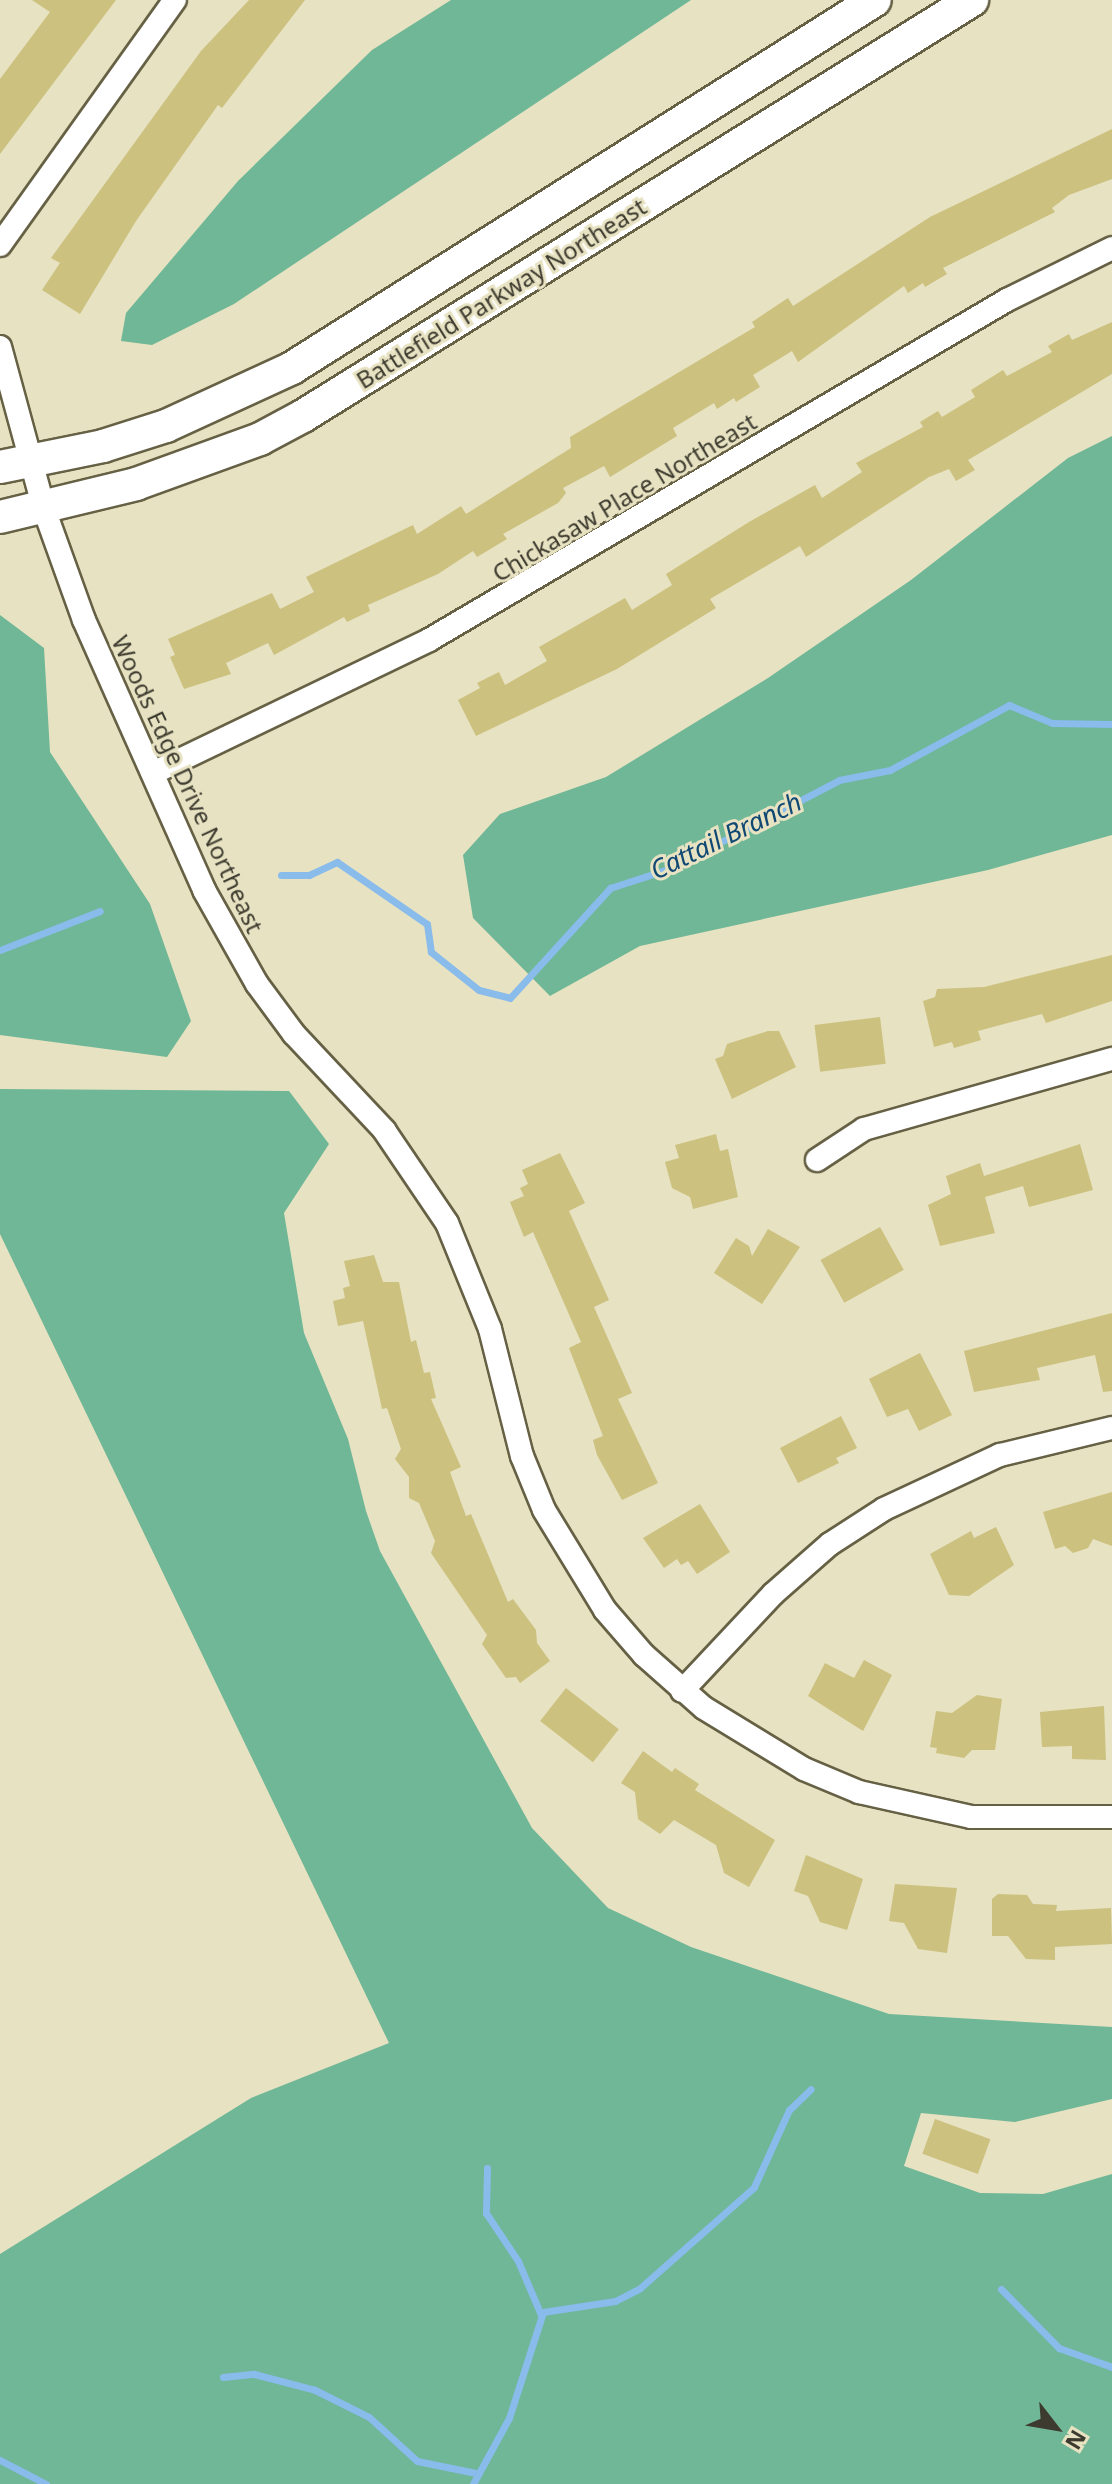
<!DOCTYPE html>
<html>
<head>
<meta charset="utf-8">
<style>
  body { margin:0 }
  #map { position:relative; width:1112px; height:2484px; overflow:hidden; background:#e7e2c2; font-family:"Noto Sans",sans-serif }
  div>[style] { position:absolute }
  .forest>* { inset:0; background:#6fb796 }
  .stream>* { height:7px; margin:-3.5px; padding:0 3.5px; transform-origin:3.5px; border-radius:3.5px; background:#89bbeb }
  .building>* { inset:0; background:#ccc17f; transform-origin:0 0 }
  .roads { filter:drop-shadow(2px 0 #666145) drop-shadow(-2px 0 #666145) drop-shadow(0 2px #666145) drop-shadow(0 -2px #666145) }
  .street>* { height:22px; margin:-11px; padding:0 11px; transform-origin:11px; border-radius:11px; background:#fff }
  .secondary>* { height:32px; margin:-16px; padding:0 16px; transform-origin:16px; border-radius:16px; background:#fff }
  span { translate:-50% -50%; white-space:nowrap; text-align:center; line-height:1.15; -webkit-text-stroke:6px #e7e2c2; paint-order:stroke }
  .street-label { font-size:24px; color:#3d3b2f }
  .water-label { font-size:26px; color:#104874; font-style:italic }
  .north { position:absolute; left:1016px; top:2388px; width:80px; height:80px; -webkit-text-stroke:6px #e7e2c2; paint-order:stroke; rotate:121deg; font-size:22px; font-weight:700; line-height:32px; text-align:center; color:#3d3b2f }
  .north::after { content:''; display:block; margin:auto; width:28px; height:36px; background:#3d3b2f; clip-path:polygon(50% 0,100% 100%,50% 72%,0 100%) }
</style>
</head>
<body>
<div id="map">
  <div class="forest">
    <i style="clip-path:polygon(451px 0,691px 0,234px 304px,152px 345px,121px 341px,126px 313px,238px 181px,372px 50px)"></i>
    <i style="clip-path:polygon(1112px 436px,1112px 835px,988px 870px,640px 946px,550px 996px,473px 918px,463px 855px,500px 814px,606px 777px,768px 678px,911px 580px,1068px 458px)"></i>
    <i style="clip-path:polygon(0 615px,44px 648px,50px 752px,150px 904px,191px 1021px,167px 1057px,0 1035px)"></i>
    <i style="clip-path:polygon(0 1089px,289px 1091px,329px 1144px,284px 1213px,304px 1333px,348px 1439px,366px 1511px,380px 1551px,532px 1828px,608px 1908px,691px 1947px,889px 2014px,1112px 2027px,1112px 2099px,1015px 2122px,921px 2113px,904px 2166px,980px 2193px,1043px 2194px,1112px 2174px,1112px 2484px,0 2484px,0 2254px,251px 2098px,389px 2043px,0 1234px)"></i>
  </div>
  <div class="stream">
    <i style="left:281px;top:875px;width:28px"></i>
    <i style="left:309px;top:875px;width:31px;rotate:-25deg"></i>
    <i style="left:337px;top:862px;width:109px;rotate:34.6deg"></i>
    <i style="left:427px;top:924px;width:28px;rotate:82deg"></i>
    <i style="left:431px;top:952px;width:61px;rotate:38.4deg"></i>
    <i style="left:479px;top:990px;width:32px;rotate:14deg"></i>
    <i style="left:510px;top:998px;width:149px;rotate:-47.7deg"></i>
    <i style="left:610px;top:888px;width:62px;rotate:-17.9deg"></i>
    <i style="left:669px;top:869px;width:192px;rotate:-27.6deg"></i>
    <i style="left:839px;top:780px;width:52px;rotate:-11.1deg"></i>
    <i style="left:890px;top:770px;width:136px;rotate:-28.6deg"></i>
    <i style="left:1009px;top:705px;width:47px;rotate:22.7deg"></i>
    <i style="left:1052px;top:723px;width:60px;rotate:1deg"></i>
    <i style="left:0;top:950px;width:107px;rotate:-21.3deg"></i>
    <i style="left:487px;top:2168px;width:45px;rotate:91.3deg"></i>
    <i style="left:486px;top:2213px;width:58px;rotate:56.3deg"></i>
    <i style="left:518px;top:2261px;width:59px;rotate:66.9deg"></i>
    <i style="left:1001px;top:2289px;width:83px;rotate:45.5deg"></i>
    <i style="left:1059px;top:2348px;width:56px;rotate:19.7deg"></i>
    <i style="left:223px;top:2377px;width:31px;rotate:-6deg"></i>
    <i style="left:254px;top:2374px;width:63px;rotate:14.7deg"></i>
    <i style="left:315px;top:2390px;width:60px;rotate:26.6deg"></i>
    <i style="left:369px;top:2417px;width:65px;rotate:42.5deg"></i>
    <i style="left:417px;top:2461px;width:60px;rotate:11.5deg"></i>
    <i style="left:0;top:2460px;width:52px;rotate:27.6deg"></i>
    <i style="left:473px;top:2484px;width:75px;rotate:-61.4deg"></i>
    <i style="left:509px;top:2418px;width:111px;rotate:-72.2deg"></i>
    <i style="left:543px;top:2312px;width:73px;rotate:-8.7deg"></i>
    <i style="left:615px;top:2301px;width:28px;rotate:-27deg"></i>
    <i style="left:640px;top:2288px;width:152px;rotate:-41.5deg"></i>
    <i style="left:754px;top:2187px;width:85px;rotate:-65.6deg"></i>
    <i style="left:789px;top:2110px;width:30px;rotate:-44deg"></i>
  </div>
  <div class="building">
    <i style="clip-path:polygon(32px 0,116px 0,0 154px,0 79px,50px 12px)"></i>
    <i style="clip-path:polygon(249px 0,305px 0,222px 108px,218px 105px,136px 221px,80px 314px,42px 290px,60px 263px,51px 258px,201px 51px)"></i>
    <i style="clip-path:polygon(1112px 129px,1112px 179px,1069px 195px,1052px 208px,1055px 212px,943px 268px,947px 274px,925px 287px,923px 283px,908px 293px,904px 286px,798px 362px,792px 351px,753px 375px,760px 387px,736px 402px,734px 398px,717px 409px,714px 403px,673px 428px,677px 436px,610px 477px,604px 466px,563px 488px,566px 493px,558px 503px,503px 534px,507px 539px,477px 557px,473px 551px,438px 574px,368px 605px,370px 611px,347px 622px,344px 617px,274px 655px,268px 643px,226px 663px,231px 674px,184px 689px,170px 657px,175px 655px,168px 639px,272px 593px,280px 609px,314px 592px,306px 577px,413px 525px,417px 534px,461px 506px,466px 514px,571px 448px,570px 437px,755px 327px,752px 322px,788px 298px,793px 306px,930px 217px)"></i>
    <i style="clip-path:polygon(1112px 322px,1112px 374px,968px 460px,975px 470px,956px 481px,949px 469px,929px 477px,806px 557px,800px 546px,710px 599px,716px 608px,617px 669px,476px 736px,458px 700px,480px 688px,477px 683px,499px 672px,505px 685px,547px 661px,539px 647px,625px 598px,632px 610px,672px 585px,666px 574px,749px 522px,815px 485px,822px 498px,862px 472px,856px 463px,923px 427px,920px 422px,938px 411px,942px 417px,975px 397px,971px 390px,1003px 370px,1007px 376px,1052px 352px,1048px 346px,1069px 334px,1072px 340px)"></i>
    <i style="clip-path:polygon(1112px 955px,1112px 1001px,1046px 1023px,1042px 1014px,978px 1031px,981px 1040px,954px 1048px,952px 1042px,934px 1047px,923px 1001px,935px 997px,937px 989px,984px 987px)"></i>
    <i style="left:880px;top:1017px;width:47px;height:66px;rotate:83deg"></i>
    <i style="clip-path:polygon(768px 1031px,779px 1031px,796px 1067px,732px 1099px,715px 1059px,723px 1056px,727px 1044px)"></i>
    <i style="clip-path:polygon(716px 1134px,720px 1151px,728px 1149px,738px 1197px,693px 1209px,690px 1197px,672px 1188px,665px 1162px,679px 1158px,675px 1145px)"></i>
    <i style="clip-path:polygon(1080px 1144px,1093px 1190px,1029px 1207px,1023px 1186px,985px 1197px,995px 1233px,940px 1246px,928px 1205px,951px 1194px,946px 1176px,980px 1163px,984px 1176px)"></i>
    <i style="clip-path:polygon(560px 1153px,585px 1203px,569px 1211px,609px 1300px,594px 1307px,632px 1393px,618px 1399px,658px 1483px,622px 1500px,597px 1455px,593px 1440px,603px 1436px,569px 1348px,581px 1342px,533px 1232px,524px 1237px,510px 1202px,524px 1196px,520px 1188px,528px 1184px,522px 1170px)"></i>
    <i style="left:880px;top:1227px;width:49px;height:68px;rotate:61deg"></i>
    <i style="clip-path:polygon(768px 1229px,800px 1247px,762px 1304px,714px 1273px,736px 1238px,749px 1246px,752px 1256px)"></i>
    <i style="clip-path:polygon(374px 1255px,383px 1282px,399px 1282px,411px 1342px,416px 1340px,424px 1373px,430px 1372px,436px 1398px,431px 1399px,461px 1467px,450px 1472px,466px 1516px,471px 1514px,508px 1602px,513px 1599px,536px 1630px,537px 1643px,550px 1661px,520px 1683px,516px 1677px,506px 1678px,482px 1644px,487px 1635px,431px 1553px,435px 1541px,419px 1503px,409px 1498px,409px 1477px,395px 1459px,401px 1449px,387px 1408px,382px 1409px,363px 1321px,338px 1326px,333px 1301px,345px 1298px,343px 1288px,350px 1286px,344px 1261px)"></i>
    <i style="clip-path:polygon(1112px 1313px,1112px 1391px,1103px 1392px,1095px 1355px,1037px 1368px,1040px 1380px,974px 1392px,964px 1351px)"></i>
    <i style="clip-path:polygon(920px 1353px,952px 1415px,919px 1431px,908px 1409px,887px 1417px,869px 1379px)"></i>
    <i style="clip-path:polygon(841px 1416px,857px 1448px,836px 1458px,839px 1463px,798px 1483px,780px 1448px)"></i>
    <i style="clip-path:polygon(1112px 1492px,1112px 1546px,1093px 1539px,1088px 1548px,1073px 1553px,1065px 1546px,1055px 1549px,1043px 1512px)"></i>
    <i style="clip-path:polygon(700px 1504px,730px 1552px,697px 1574px,688px 1561px,681px 1565px,677px 1559px,664px 1568px,643px 1538px)"></i>
    <i style="clip-path:polygon(996px 1527px,1014px 1565px,969px 1596px,949px 1595px,930px 1554px,971px 1531px,974px 1538px)"></i>
    <i style="clip-path:polygon(864px 1660px,892px 1675px,863px 1731px,808px 1696px,825px 1663px,854px 1678px)"></i>
    <i style="left:566px;top:1688px;width:67px;height:42px;rotate:38deg"></i>
    <i style="clip-path:polygon(977px 1695px,1002px 1699px,995px 1750px,972px 1750px,964px 1758px,936px 1753px,937px 1748px,930px 1747px,936px 1711px,952px 1713px)"></i>
    <i style="clip-path:polygon(1104px 1706px,1106px 1760px,1072px 1759px,1072px 1746px,1042px 1747px,1040px 1712px)"></i>
    <i style="clip-path:polygon(643px 1751px,672px 1772px,675px 1768px,699px 1784px,695px 1790px,775px 1840px,749px 1887px,724px 1873px,716px 1845px,674px 1820px,660px 1834px,638px 1819px,635px 1792px,621px 1783px)"></i>
    <i style="clip-path:polygon(806px 1855px,863px 1879px,847px 1930px,820px 1922px,808px 1896px,794px 1891px)"></i>
    <i style="clip-path:polygon(895px 1884px,957px 1888px,947px 1953px,918px 1949px,904px 1923px,889px 1921px)"></i>
    <i style="clip-path:polygon(998px 1894px,1027px 1895px,1033px 1904px,1057px 1905px,1056px 1911px,1111px 1908px,1112px 1944px,1055px 1947px,1055px 1960px,1026px 1959px,1008px 1936px,992px 1936px,992px 1899px)"></i>
    <i style="left:935px;top:2119px;width:59px;height:37px;rotate:20deg"></i>
  </div>
  <div class="roads">
    <div class="street">
      <i style="left:0;top:245px;width:301px;rotate:-54.5deg"></i>
      <i style="left:0;top:347px;width:168px;rotate:74.8deg"></i>
      <i style="left:44px;top:509px;width:118px;rotate:70.2deg"></i>
      <i style="left:84px;top:620px;width:295px;rotate:66deg"></i>
      <i style="left:204px;top:890px;width:108px;rotate:60.6deg"></i>
      <i style="left:257px;top:984px;width:62px;rotate:53.5deg"></i>
      <i style="left:294px;top:1034px;width:132px;rotate:46.8deg"></i>
      <i style="left:384px;top:1130px;width:112px;rotate:55.9deg"></i>
      <i style="left:447px;top:1223px;width:114px;rotate:67.9deg"></i>
      <i style="left:490px;top:1329px;width:131px;rotate:75.9deg"></i>
      <i style="left:522px;top:1456px;width:58px;rotate:67.8deg"></i>
      <i style="left:544px;top:1510px;width:117px;rotate:58.6deg"></i>
      <i style="left:605px;top:1610px;width:60px;rotate:49.1deg"></i>
      <i style="left:644px;top:1655px;width:80px;rotate:41.5deg"></i>
      <i style="left:704px;top:1708px;width:117px;rotate:31.4deg"></i>
      <i style="left:804px;top:1769px;width:60px;rotate:22.7deg"></i>
      <i style="left:859px;top:1792px;width:115px;rotate:12.6deg"></i>
      <i style="left:971px;top:1817px;width:141px"></i>
      <i style="left:153px;top:773px;width:306px;rotate:-25.7deg"></i>
      <i style="left:429px;top:640px;width:671px;rotate:-30.47deg"></i>
      <i style="left:1007px;top:300px;width:117px;rotate:-26.3deg"></i>
      <i style="left:817px;top:1160px;width:56px;rotate:-33.4deg"></i>
      <i style="left:864px;top:1129px;width:258px;rotate:-15.8deg"></i>
      <i style="left:682px;top:1691px;width:133px;rotate:-46.8deg"></i>
      <i style="left:773px;top:1594px;width:76px;rotate:-41.3deg"></i>
      <i style="left:830px;top:1544px;width:64px;rotate:-32.9deg"></i>
      <i style="left:884px;top:1509px;width:128px;rotate:-25deg"></i>
      <i style="left:1000px;top:1455px;width:115px;rotate:-13.6deg"></i>
    </div>
    <div class="secondary">
      <i style="left:0;top:467px;width:105px;rotate:-11.5deg"></i>
      <i style="left:103px;top:446px;width:66px;rotate:-17.6deg"></i>
      <i style="left:166px;top:426px;width:139px;rotate:-24.7deg"></i>
      <i style="left:292px;top:368px;width:689px;rotate:-32.26deg"></i>
      <i style="left:0;top:517px;width:140px;rotate:-13.6deg"></i>
      <i style="left:136px;top:484px;width:132px;rotate:-19.9deg"></i>
      <i style="left:260px;top:439px;width:49px;rotate:-28.1deg"></i>
      <i style="left:303px;top:416px;width:788px;rotate:-31.87deg"></i>
    </div>
  </div>
  <div class="street-label">
    <span style="left:501px;top:293px;rotate:-32deg">Battlefield Parkway Northeast</span>
    <span style="left:624px;top:497px;rotate:-31deg">Chickasaw Place Northeast</span>
    <span style="left:188px;top:784px;rotate:65deg">Woods Edge Drive Northeast</span>
  </div>
  <div class="water-label">
    <span style="left:726px;top:836px;rotate:-26deg">Cattail Branch</span>
  </div>
  <div class="north">N</div>
</div>
</body>
</html>
